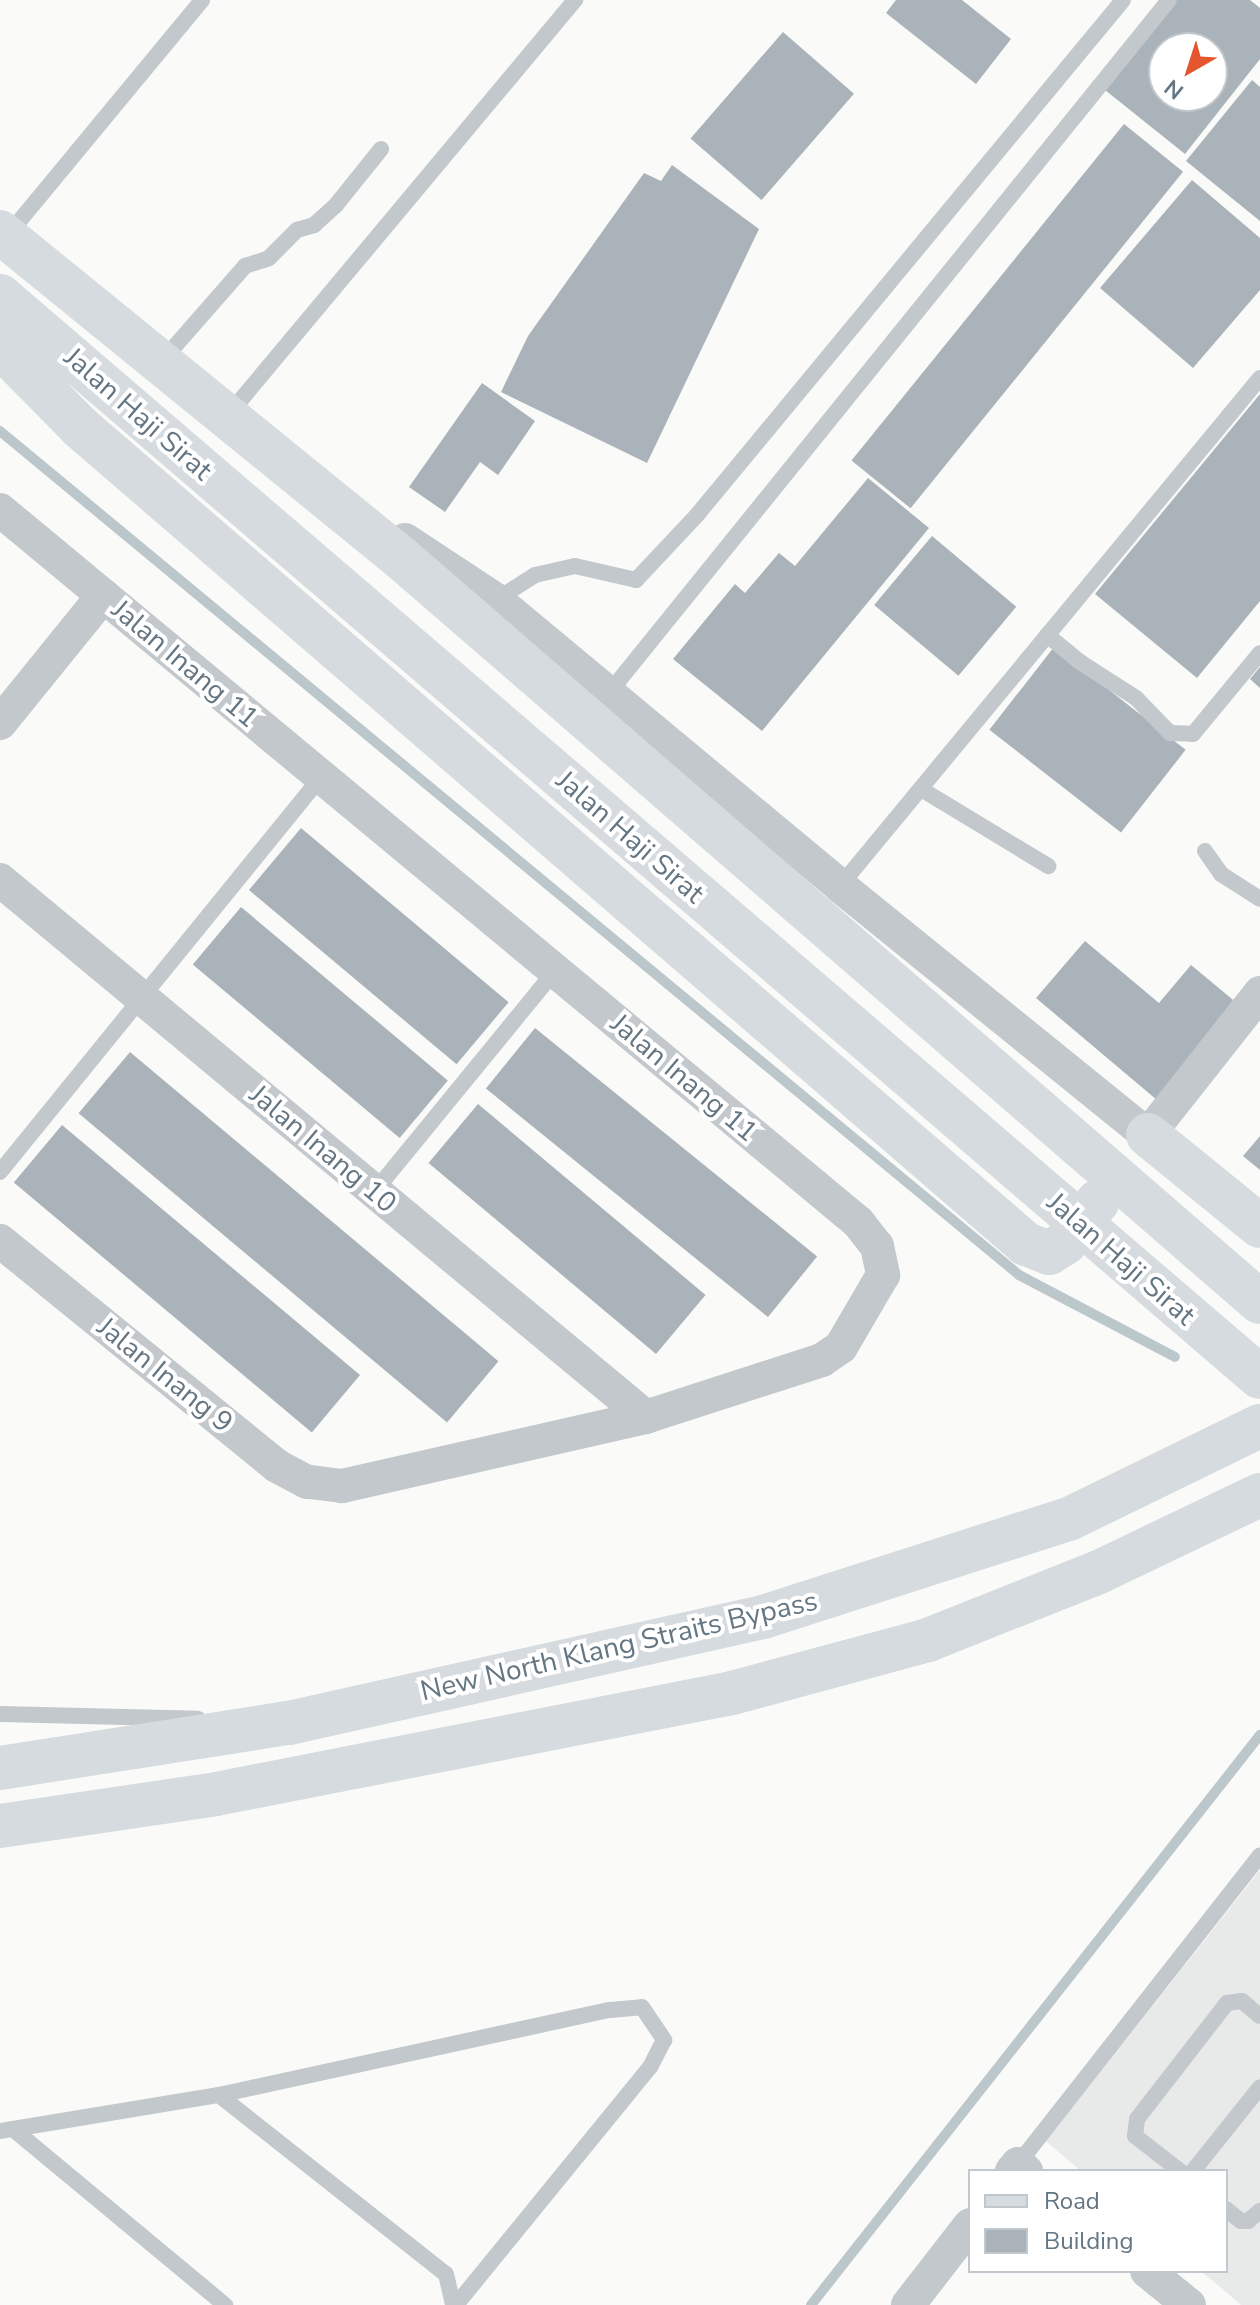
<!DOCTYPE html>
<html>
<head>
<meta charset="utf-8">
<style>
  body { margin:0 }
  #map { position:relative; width:1260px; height:2305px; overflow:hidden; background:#fafaf8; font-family:"Nunito Sans",sans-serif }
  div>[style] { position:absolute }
  .built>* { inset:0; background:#e8e9e9 }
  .stream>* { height:10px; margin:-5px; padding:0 5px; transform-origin:5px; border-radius:5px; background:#bbc7cb }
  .building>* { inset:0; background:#aab3b9; transform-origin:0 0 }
  .service>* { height:16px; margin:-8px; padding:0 8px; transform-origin:8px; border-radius:8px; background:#c3c8cc }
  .minor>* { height:34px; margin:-17px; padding:0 17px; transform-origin:17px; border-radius:17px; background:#c3c8cc }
  .secondary>* { height:44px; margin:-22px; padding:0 22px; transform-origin:22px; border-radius:22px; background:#d6dbdf }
  .motorway>* { height:44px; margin:-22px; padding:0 22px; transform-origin:22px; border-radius:22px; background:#d6dbdf }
  span { translate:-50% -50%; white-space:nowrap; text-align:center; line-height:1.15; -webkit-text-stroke:8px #fff; paint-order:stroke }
  .street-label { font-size:28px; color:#657683 }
  .legend { position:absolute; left:968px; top:2169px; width:260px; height:104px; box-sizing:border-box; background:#fff; border:2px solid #c1c8cd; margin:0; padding:10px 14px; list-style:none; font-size:24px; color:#657683 }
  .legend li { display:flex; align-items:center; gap:16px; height:40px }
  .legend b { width:40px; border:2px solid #c1c8cd }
  .north { position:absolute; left:1148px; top:32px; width:80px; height:80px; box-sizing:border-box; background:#fff; border:2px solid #c1c8cd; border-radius:50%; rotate:219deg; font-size:22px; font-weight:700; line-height:32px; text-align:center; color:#657683 }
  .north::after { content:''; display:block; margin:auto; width:28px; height:36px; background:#e4572e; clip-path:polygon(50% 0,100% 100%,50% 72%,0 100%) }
</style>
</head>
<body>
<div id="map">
  <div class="built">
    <i style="clip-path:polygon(1260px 1870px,1260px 2305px,1241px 2305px,1201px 2271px,1226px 2271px,1226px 2171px,1081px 2171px,1046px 2141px)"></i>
  </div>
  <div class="stream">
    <i style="left:0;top:431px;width:1323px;rotate:39.63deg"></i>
    <i style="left:1019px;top:1275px;width:176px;rotate:27.7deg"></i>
    <i style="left:811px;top:2305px;width:726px;rotate:-51.77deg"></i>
  </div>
  <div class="building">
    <i style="clip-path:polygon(896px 0,962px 0,1011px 39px,976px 84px,886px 13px)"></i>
    <i style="clip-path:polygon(evenodd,1169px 0,1250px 0,1260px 8px,1260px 59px,1185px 154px,1100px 86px,1169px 0,1164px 48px,1212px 48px,1212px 96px,1164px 96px,1164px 48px)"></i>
    <i style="left:783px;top:32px;width:94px;height:141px;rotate:41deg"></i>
    <i style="clip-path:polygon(1252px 80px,1260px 87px,1260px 221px,1186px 161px)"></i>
    <i style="left:1124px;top:124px;width:76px;height:433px;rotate:39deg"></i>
    <i style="clip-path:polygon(672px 165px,759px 229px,647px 463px,501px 392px,528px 336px,644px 173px,661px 181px)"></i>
    <i style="clip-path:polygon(1192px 180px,1260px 238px,1260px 290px,1193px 368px,1100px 288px)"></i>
    <i style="clip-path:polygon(482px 383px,535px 421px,498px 475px,480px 462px,445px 512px,409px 487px)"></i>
    <i style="clip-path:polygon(1260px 394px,1260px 601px,1197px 678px,1095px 594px)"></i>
    <i style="clip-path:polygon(868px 478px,929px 528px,762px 731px,673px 659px,735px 584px,745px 593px,779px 553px,795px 566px)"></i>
    <i style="left:932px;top:536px;width:110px;height:90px;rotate:40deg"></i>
    <i style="left:1054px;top:647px;width:167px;height:105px;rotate:38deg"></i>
    <i style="clip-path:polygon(1260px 667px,1260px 688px,1250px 679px)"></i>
    <i style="left:301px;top:828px;width:271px;height:81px;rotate:40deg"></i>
    <i style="left:241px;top:907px;width:270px;height:75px;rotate:40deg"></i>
    <i style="clip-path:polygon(1085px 941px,1159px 1003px,1191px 965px,1238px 1004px,1157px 1100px,1036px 998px)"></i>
    <i style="left:535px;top:1028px;width:363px;height:78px;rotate:39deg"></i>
    <i style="left:130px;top:1052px;width:481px;height:80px;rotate:40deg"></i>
    <i style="left:478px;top:1104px;width:297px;height:77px;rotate:40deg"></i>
    <i style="left:62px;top:1125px;width:389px;height:75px;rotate:40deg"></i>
    <i style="clip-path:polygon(1260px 1136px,1260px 1170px,1243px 1156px)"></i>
  </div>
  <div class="service">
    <i style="left:7px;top:236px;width:306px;rotate:-50.4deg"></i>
    <i style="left:161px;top:362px;width:128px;rotate:-48.8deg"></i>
    <i style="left:245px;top:266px;width:25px;rotate:-18deg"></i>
    <i style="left:269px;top:258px;width:40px;rotate:-45deg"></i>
    <i style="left:297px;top:230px;width:18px;rotate:-16deg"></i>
    <i style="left:314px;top:225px;width:30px;rotate:-42deg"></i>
    <i style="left:336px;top:205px;width:72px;rotate:-51.2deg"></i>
    <i style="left:229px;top:414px;width:540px;rotate:-50.11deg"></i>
    <i style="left:496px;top:600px;width:46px;rotate:-32.7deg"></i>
    <i style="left:535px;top:575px;width:41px;rotate:-12.7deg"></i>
    <i style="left:575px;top:566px;width:63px;rotate:12.9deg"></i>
    <i style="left:636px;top:580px;width:89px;rotate:-46.8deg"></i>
    <i style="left:697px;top:515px;width:668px;rotate:-50.4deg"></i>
    <i style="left:1047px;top:635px;width:43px;rotate:39.3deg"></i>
    <i style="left:1080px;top:662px;width:67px;rotate:32.7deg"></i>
    <i style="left:1136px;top:698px;width:49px;rotate:45.8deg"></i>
    <i style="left:1170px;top:733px;width:23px;rotate:2deg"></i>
    <i style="left:1193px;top:734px;width:105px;rotate:-50.4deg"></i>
    <i style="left:608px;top:694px;width:892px;rotate:-51.05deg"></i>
    <i style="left:921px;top:789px;width:149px;rotate:31.2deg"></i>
    <i style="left:1205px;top:851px;width:28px;rotate:55deg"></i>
    <i style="left:1221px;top:874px;width:46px;rotate:32.7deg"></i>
    <i style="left:840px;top:886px;width:659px;rotate:-50.42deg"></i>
    <i style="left:0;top:1172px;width:509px;rotate:-50.9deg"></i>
    <i style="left:374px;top:1192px;width:286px;rotate:-50.7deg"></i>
    <i style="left:0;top:1714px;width:198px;rotate:1.4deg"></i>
    <i style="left:219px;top:2095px;width:400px;rotate:-12.3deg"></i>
    <i style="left:610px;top:2010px;width:32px;rotate:-5deg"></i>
    <i style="left:642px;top:2007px;width:40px;rotate:56deg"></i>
    <i style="left:664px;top:2040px;width:30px;rotate:117deg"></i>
    <i style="left:650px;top:2067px;width:307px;rotate:129.2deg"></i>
    <i style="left:13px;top:2129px;width:209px;rotate:-9.4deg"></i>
    <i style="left:219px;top:2095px;width:289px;rotate:38.3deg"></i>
    <i style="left:446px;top:2274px;width:32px;rotate:77deg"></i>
    <i style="left:0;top:2131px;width:13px;rotate:-9deg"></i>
    <i style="left:13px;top:2129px;width:276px;rotate:39.7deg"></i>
    <i style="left:1018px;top:2164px;width:392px;rotate:-51.9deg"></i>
    <i style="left:1180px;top:2171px;width:57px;rotate:-142.1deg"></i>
    <i style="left:1135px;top:2136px;width:17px;rotate:-83deg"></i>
    <i style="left:1137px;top:2119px;width:147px;rotate:-52.2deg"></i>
    <i style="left:1227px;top:2003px;width:15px;rotate:-8deg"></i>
    <i style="left:1242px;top:2001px;width:23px;rotate:40deg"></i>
    <i style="left:1193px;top:2171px;width:107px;rotate:-51.4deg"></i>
    <i style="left:1226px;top:2209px;width:19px;rotate:39deg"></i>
    <i style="left:1241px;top:2221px;width:7px"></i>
    <i style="left:1248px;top:2221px;width:16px;rotate:-40deg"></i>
  </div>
  <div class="minor">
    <i style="left:0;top:510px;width:1115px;rotate:39.69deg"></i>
    <i style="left:858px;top:1222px;width:31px;rotate:52deg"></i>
    <i style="left:877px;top:1246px;width:30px;rotate:78deg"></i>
    <i style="left:883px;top:1275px;width:83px;rotate:120.3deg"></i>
    <i style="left:841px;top:1347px;width:23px;rotate:146deg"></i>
    <i style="left:822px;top:1360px;width:185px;rotate:162.1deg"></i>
    <i style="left:646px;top:1417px;width:312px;rotate:167.2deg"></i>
    <i style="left:342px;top:1486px;width:35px;rotate:-173deg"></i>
    <i style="left:307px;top:1482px;width:34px;rotate:-152deg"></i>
    <i style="left:277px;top:1466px;width:357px;rotate:-140.9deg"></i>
    <i style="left:405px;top:540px;width:109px;rotate:33.4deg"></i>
    <i style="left:496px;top:600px;width:447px;rotate:39.7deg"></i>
    <i style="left:840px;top:886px;width:396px;rotate:39deg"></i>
    <i style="left:1148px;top:1135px;width:181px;rotate:-51.7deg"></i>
    <i style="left:0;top:723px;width:164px;rotate:-51deg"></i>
    <i style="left:0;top:880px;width:840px;rotate:39.74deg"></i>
    <i style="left:1012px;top:2171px;width:9px;rotate:-49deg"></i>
    <i style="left:1018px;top:2164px;width:11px;rotate:41deg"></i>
    <i style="left:1147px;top:2271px;width:54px;rotate:39deg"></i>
    <i style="left:908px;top:2305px;width:101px;rotate:-52.2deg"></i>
  </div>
  <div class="secondary">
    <i style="left:0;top:232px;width:517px;rotate:39.11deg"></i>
    <i style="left:401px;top:558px;width:1136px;rotate:40.9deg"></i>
    <i style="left:0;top:296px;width:1660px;rotate:40.63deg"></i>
    <i style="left:0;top:346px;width:115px;rotate:45.4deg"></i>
    <i style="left:81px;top:428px;width:1249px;rotate:40.81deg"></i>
    <i style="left:1026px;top:1244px;width:25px;rotate:21deg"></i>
    <i style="left:1049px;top:1253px;width:19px;rotate:-32deg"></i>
    <i style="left:1065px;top:1243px;width:53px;rotate:-51.8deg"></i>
  </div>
  <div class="motorway">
    <i style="left:1148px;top:1135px;width:144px;rotate:39.1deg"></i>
    <i style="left:0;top:1768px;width:292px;rotate:-8.9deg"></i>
    <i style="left:289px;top:1723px;width:486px;rotate:-12.6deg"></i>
    <i style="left:763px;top:1617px;width:321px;rotate:-17.8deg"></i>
    <i style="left:1069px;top:1519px;width:212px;rotate:-26deg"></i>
    <i style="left:0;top:1826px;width:218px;rotate:-8.4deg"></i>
    <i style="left:216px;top:1794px;width:526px;rotate:-11.07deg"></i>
    <i style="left:732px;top:1693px;width:203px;rotate:-15.1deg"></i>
    <i style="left:928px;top:1640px;width:184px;rotate:-21.7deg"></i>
    <i style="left:1099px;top:1572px;width:178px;rotate:-25.6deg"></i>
  </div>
  <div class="street-label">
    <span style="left:138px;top:414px;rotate:41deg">Jalan Haji Sirat</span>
    <span style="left:185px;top:664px;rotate:40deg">Jalan Inang 11</span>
    <span style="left:630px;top:837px;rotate:41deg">Jalan Haji Sirat</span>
    <span style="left:684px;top:1078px;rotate:40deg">Jalan Inang 11</span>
    <span style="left:323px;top:1149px;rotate:40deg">Jalan Inang 10</span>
    <span style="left:1121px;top:1259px;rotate:41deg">Jalan Haji Sirat</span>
    <span style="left:165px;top:1375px;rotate:39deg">Jalan Inang 9</span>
    <span style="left:619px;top:1646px;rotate:-13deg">New North Klang Straits Bypass</span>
  </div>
  <ul class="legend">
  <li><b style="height:10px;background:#d6dbdf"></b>Road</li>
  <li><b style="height:22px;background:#aab3b9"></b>Building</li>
  </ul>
  <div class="north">N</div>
</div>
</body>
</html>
